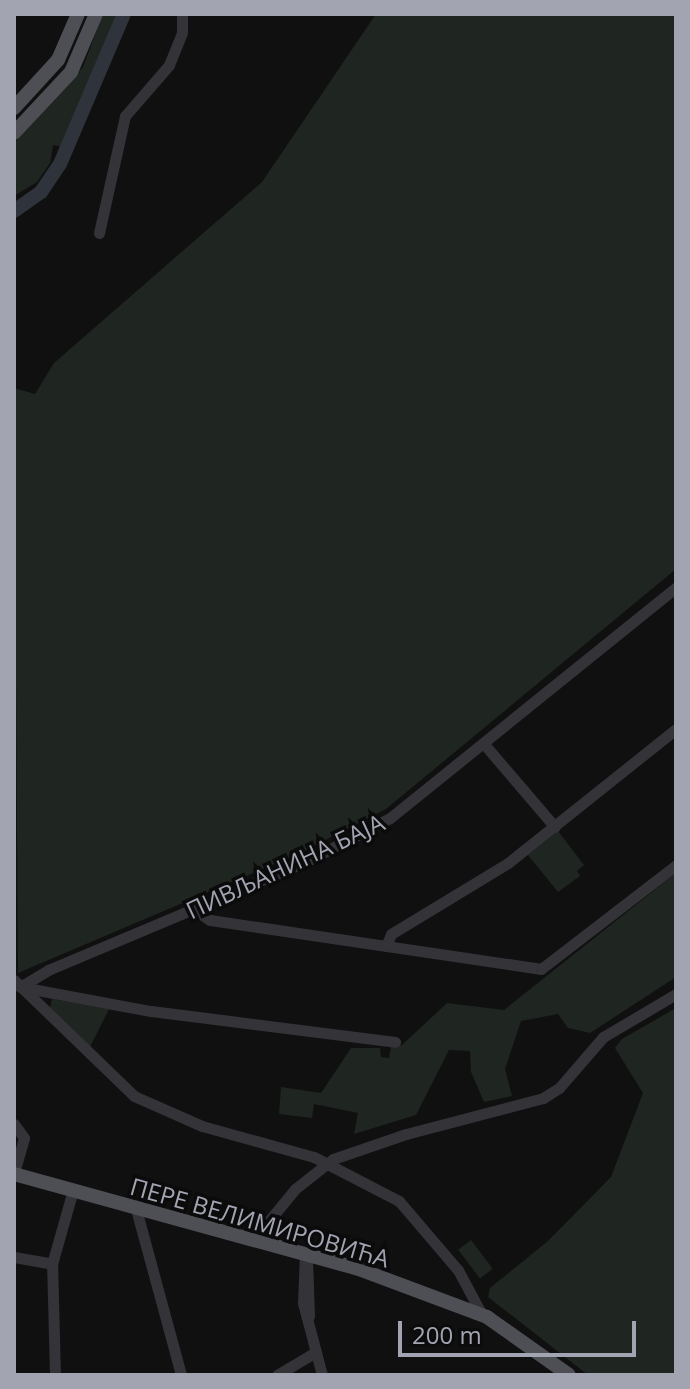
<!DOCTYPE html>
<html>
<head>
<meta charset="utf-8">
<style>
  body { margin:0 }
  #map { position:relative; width:690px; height:1389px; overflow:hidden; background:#101011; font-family:"Open Sans",sans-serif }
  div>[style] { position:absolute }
  .green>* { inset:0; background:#1f2521; transform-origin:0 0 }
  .river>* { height:14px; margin:-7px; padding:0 7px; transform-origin:7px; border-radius:7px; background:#2f343c }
  .minor>* { height:11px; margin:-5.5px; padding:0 5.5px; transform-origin:5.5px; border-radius:5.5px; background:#333338 }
  .major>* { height:14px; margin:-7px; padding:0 7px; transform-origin:7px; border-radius:7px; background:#4e4e55 }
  span { translate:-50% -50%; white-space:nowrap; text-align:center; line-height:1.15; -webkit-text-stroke:7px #0b0b0c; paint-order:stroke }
  .street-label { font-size:24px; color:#a2a4b1 }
  .frame { position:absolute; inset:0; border:16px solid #a2a4b1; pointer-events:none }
  .scale { position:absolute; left:398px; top:1321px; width:238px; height:36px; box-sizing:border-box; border:4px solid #a2a4b1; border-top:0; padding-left:10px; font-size:24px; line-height:28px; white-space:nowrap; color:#a2a4b1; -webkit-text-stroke:6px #0b0b0c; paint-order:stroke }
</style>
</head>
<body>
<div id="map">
  <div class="green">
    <i style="clip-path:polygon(103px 14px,121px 14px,63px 147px,53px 145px,50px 163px,37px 182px,14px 196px,14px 143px,83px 67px)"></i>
    <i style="clip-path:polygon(376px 14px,676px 14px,676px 569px,386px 809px,300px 853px,18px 973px,14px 388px,35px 394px,54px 363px,262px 182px)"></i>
    <i style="clip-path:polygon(558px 831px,584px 865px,577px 871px,580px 876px,558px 892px,528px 855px)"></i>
    <i style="clip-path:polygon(676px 873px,676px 977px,590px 1033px,568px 1028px,558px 1014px,521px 1021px,505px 1069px,512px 1096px,484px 1102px,471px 1072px,470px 1051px,449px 1050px,416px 1115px,354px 1134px,358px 1113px,314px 1104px,312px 1118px,279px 1114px,281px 1087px,321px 1093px,351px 1048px,380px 1048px,381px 1057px,389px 1058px,391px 1047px,402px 1045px,447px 1003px,504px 1010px)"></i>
    <i style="clip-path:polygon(52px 999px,109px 1009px,90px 1047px,50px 1008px)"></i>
    <i style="clip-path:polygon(676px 1008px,676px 1375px,588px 1375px,488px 1297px,490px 1288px,548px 1241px,611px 1177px,643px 1093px,615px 1048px,622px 1039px)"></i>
    <i style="left:471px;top:1240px;width:36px;height:16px;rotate:53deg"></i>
  </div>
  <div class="river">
    <i style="left:14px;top:211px;width:33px;rotate:-35deg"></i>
    <i style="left:41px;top:192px;width:34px;rotate:-56deg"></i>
    <i style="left:60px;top:164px;width:163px;rotate:-66.9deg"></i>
  </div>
  <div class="minor">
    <i style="left:99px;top:233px;width:120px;rotate:-77.5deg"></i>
    <i style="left:125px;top:116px;width:67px;rotate:-49.2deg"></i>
    <i style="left:169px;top:65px;width:35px;rotate:-68deg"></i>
    <i style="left:182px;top:32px;width:18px;rotate:-90deg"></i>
    <i style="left:484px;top:744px;width:109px;rotate:49.5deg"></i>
    <i style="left:194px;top:909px;width:19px;rotate:35deg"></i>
    <i style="left:210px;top:920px;width:335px;rotate:8.4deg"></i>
    <i style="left:541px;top:969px;width:170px;rotate:-37.6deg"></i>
    <i style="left:386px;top:946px;width:13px;rotate:-67deg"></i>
    <i style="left:391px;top:934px;width:137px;rotate:-31.3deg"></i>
    <i style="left:508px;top:863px;width:215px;rotate:-38.6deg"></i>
    <i style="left:14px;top:980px;width:167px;rotate:44deg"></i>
    <i style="left:134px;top:1096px;width:74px;rotate:23.8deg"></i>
    <i style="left:202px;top:1126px;width:116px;rotate:15.5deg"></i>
    <i style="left:314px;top:1157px;width:96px;rotate:27.4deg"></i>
    <i style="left:399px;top:1201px;width:91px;rotate:49.5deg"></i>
    <i style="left:458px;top:1270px;width:51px;rotate:61.9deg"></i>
    <i style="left:20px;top:987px;width:33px;rotate:-31deg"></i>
    <i style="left:48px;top:970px;width:281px;rotate:-22.8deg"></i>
    <i style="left:307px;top:861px;width:93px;rotate:-27.4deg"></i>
    <i style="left:390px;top:818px;width:368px;rotate:-38.9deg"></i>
    <i style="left:21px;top:987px;width:132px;rotate:10.5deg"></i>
    <i style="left:151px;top:1011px;width:246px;rotate:7.2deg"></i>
    <i style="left:14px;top:1124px;width:17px;rotate:54deg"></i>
    <i style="left:24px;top:1138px;width:36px;rotate:106deg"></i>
    <i style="left:136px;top:1209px;width:172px;rotate:74.8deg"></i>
    <i style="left:254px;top:1239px;width:65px;rotate:-50.6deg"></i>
    <i style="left:295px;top:1189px;width:48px;rotate:-38.3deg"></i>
    <i style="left:333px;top:1159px;width:77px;rotate:-18.9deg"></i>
    <i style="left:406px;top:1134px;width:142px;rotate:-14.7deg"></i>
    <i style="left:543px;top:1098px;width:19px;rotate:-32deg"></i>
    <i style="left:559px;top:1088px;width:67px;rotate:-49.2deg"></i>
    <i style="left:603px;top:1037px;width:85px;rotate:-30.5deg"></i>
    <i style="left:305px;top:1253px;width:50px;rotate:92.3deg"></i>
    <i style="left:303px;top:1303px;width:74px;rotate:75.2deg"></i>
    <i style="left:14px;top:1257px;width:39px;rotate:10deg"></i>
    <i style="left:307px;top:1258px;width:58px;rotate:88deg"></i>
    <i style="left:55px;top:1375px;width:111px;rotate:-91.5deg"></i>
    <i style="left:52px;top:1264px;width:77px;rotate:-74.2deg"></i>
    <i style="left:277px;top:1375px;width:43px;rotate:-30.7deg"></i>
  </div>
  <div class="major">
    <i style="left:14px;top:108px;width:65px;rotate:-47.5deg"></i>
    <i style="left:58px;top:60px;width:50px;rotate:-66.5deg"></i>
    <i style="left:14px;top:133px;width:83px;rotate:-46.9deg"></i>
    <i style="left:71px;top:72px;width:63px;rotate:-66.7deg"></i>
    <i style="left:14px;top:1174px;width:355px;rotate:15.4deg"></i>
    <i style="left:356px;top:1268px;width:140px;rotate:20.5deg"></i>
    <i style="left:487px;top:1317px;width:100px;rotate:35.3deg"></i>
  </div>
  <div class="street-label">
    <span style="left:285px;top:866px;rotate:-25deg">ПИВЉАНИНА БАЈА</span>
    <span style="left:260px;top:1222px;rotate:16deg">ПЕРЕ ВЕЛИМИРОВИЋА</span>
  </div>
  <div class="frame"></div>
  <div class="scale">200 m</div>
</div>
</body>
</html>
